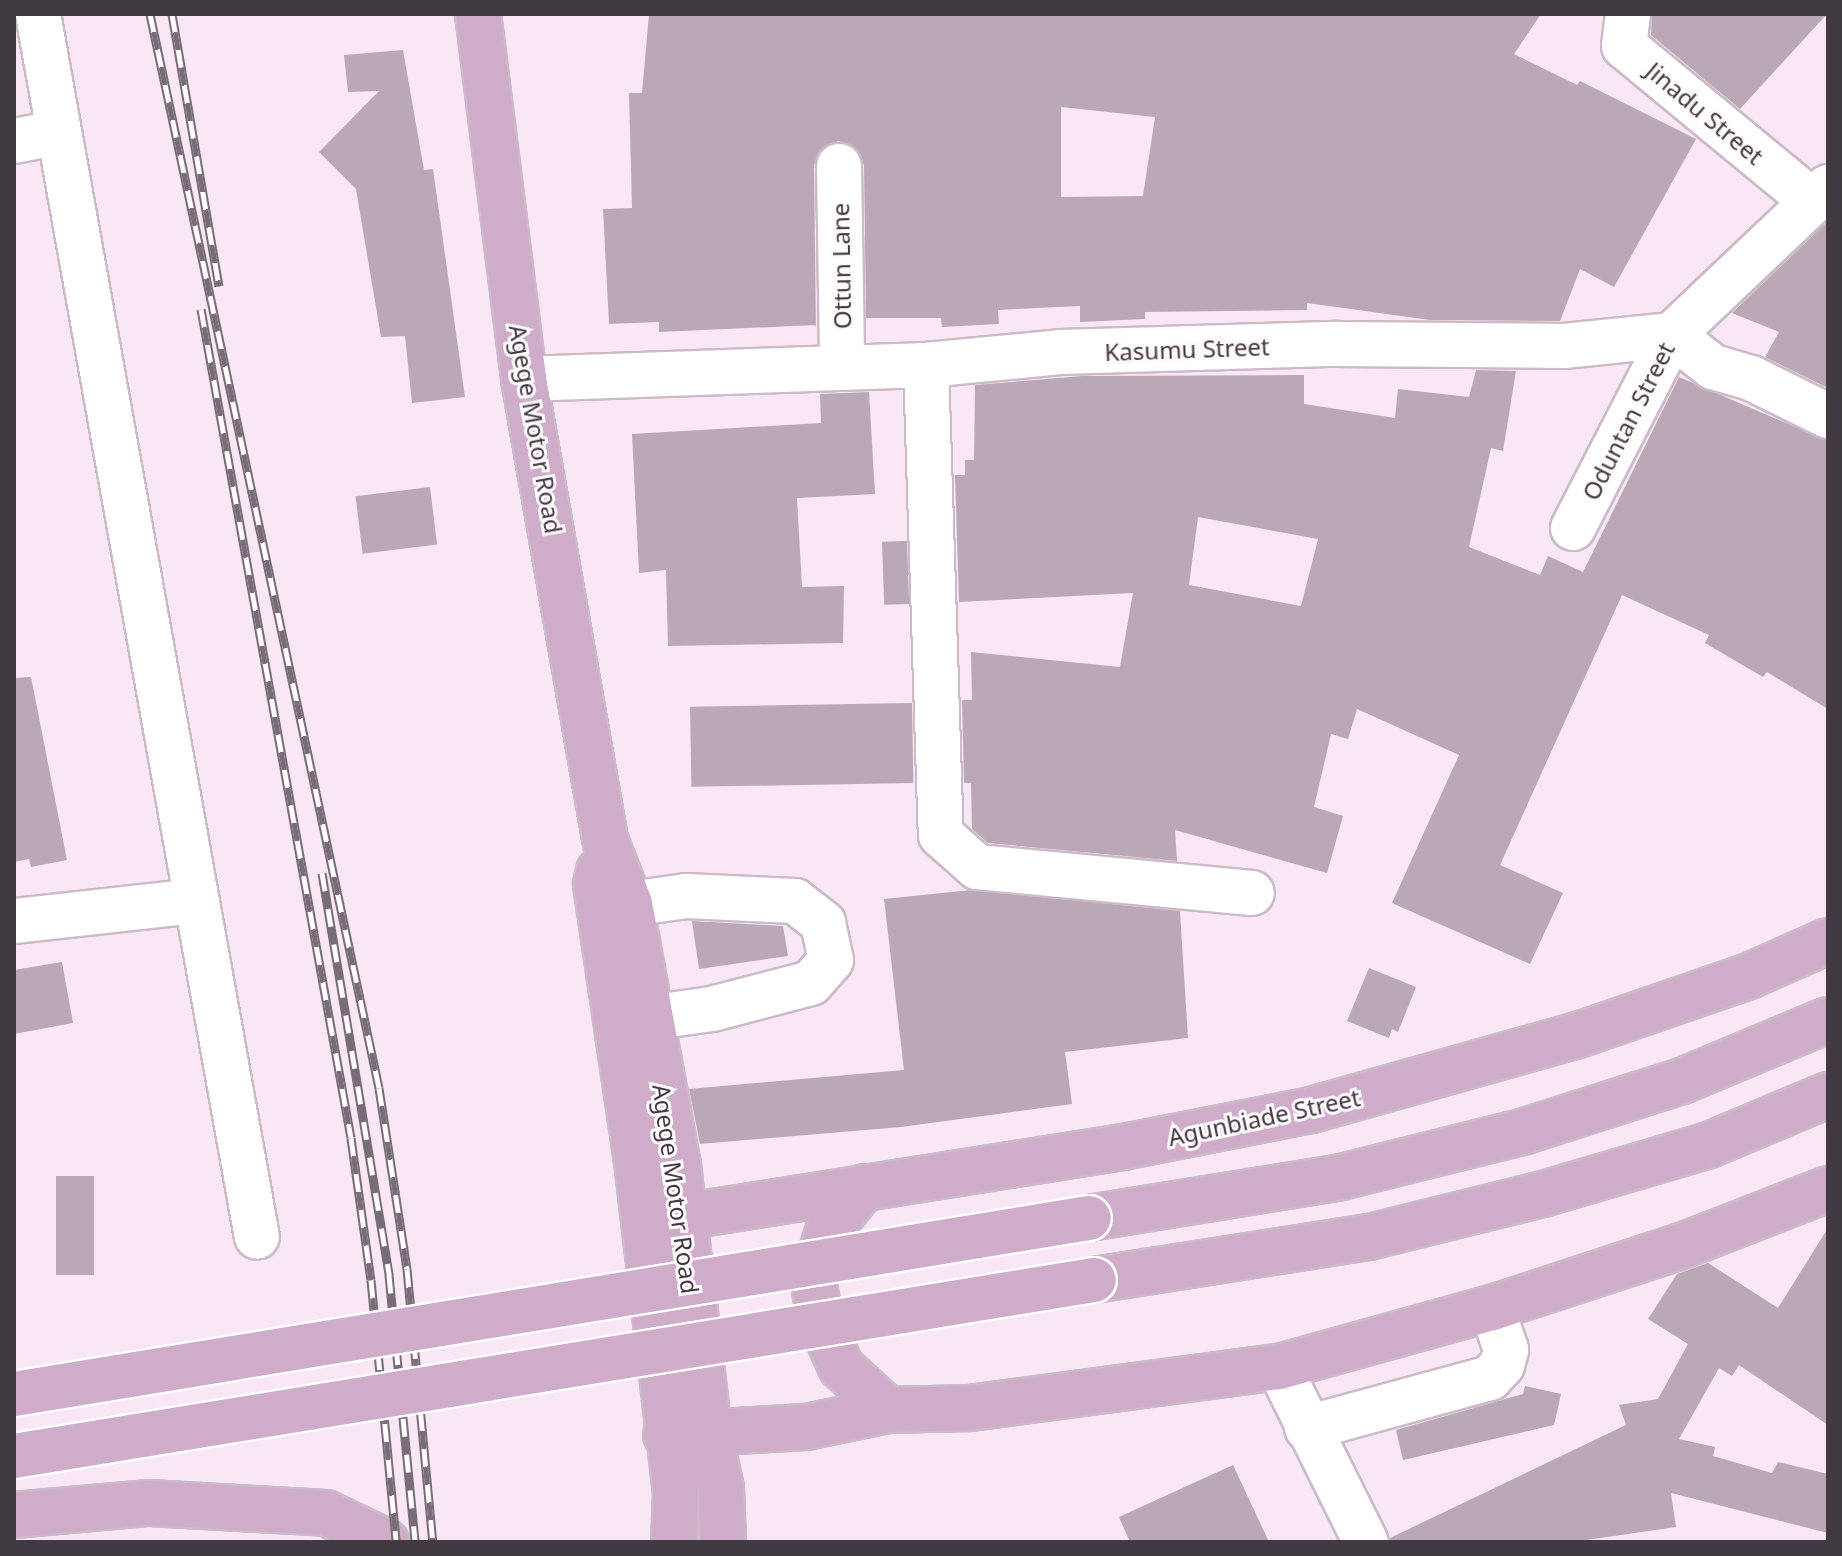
<!DOCTYPE html>
<html>
<head>
<meta charset="utf-8">
<style>
  body { margin:0 }
  #map { position:relative; width:1842px; height:1556px; overflow:hidden; background:#fae7f6; font-family:"Noto Sans",sans-serif }
  div>[style] { position:absolute }
  .building>* { inset:0; background:#baa8b6; transform-origin:0 0 }
  .roads { filter:drop-shadow(2px 0 #ccbac9) drop-shadow(-2px 0 #ccbac9) drop-shadow(0 2px #ccbac9) drop-shadow(0 -2px #ccbac9) }
  .minor>* { height:44px; margin:-22px; padding:0 22px; transform-origin:22px; border-radius:22px; background:#fff }
  .major>* { height:44px; margin:-22px; padding:0 22px; transform-origin:22px; border-radius:22px; background:#cfadca }
  .rail>* { height:9px; margin-top:-4.5px; transform-origin:0; background:repeating-linear-gradient(90deg,#fefafd 0 18px,#786d76 0 36px); box-sizing:border-box; border-block:2px solid #786d76 }
  .bridges { filter:drop-shadow(2px 0 #fff) drop-shadow(-2px 0 #fff) drop-shadow(0 2px #fff) drop-shadow(0 -2px #fff) }
  .major-bridge>* { height:44px; margin:-22px; padding:0 22px; transform-origin:22px; border-radius:22px; background:#cfadca }
  span { translate:-50% -50%; white-space:nowrap; text-align:center; line-height:1.15; -webkit-text-stroke:6px #fefafd; paint-order:stroke }
  .street-label { font-size:24px; color:#413a40 }
  .frame { position:absolute; inset:0; border:16px solid #413a40; pointer-events:none }
</style>
</head>
<body>
<div id="map">
  <div class="building">
    <i style="clip-path:polygon(evenodd,649px 14px,1541px 14px,1514px 54px,1577px 85px,1580px 81px,1696px 139px,1614px 287px,1580px 269px,1560px 321px,1430px 320px,1307px 303px,1307px 310px,1145px 312px,1145px 319px,1080px 322px,1080px 306px,998px 310px,999px 324px,942px 327px,941px 318px,866px 318px,864px 165px,852px 145px,838px 141px,818px 153px,814px 166px,816px 330px,816px 325px,659px 332px,659px 322px,609px 324px,603px 209px,632px 208px,629px 93px,642px 93px,649px 14px,1061px 107px,1155px 117px,1143px 196px,1061px 197px,1061px 107px)"></i>
    <i style="clip-path:polygon(1652px 14px,1827px 14px,1740px 109px,1651px 35px)"></i>
    <i style="clip-path:polygon(403px 50px,424px 170px,433px 169px,465px 397px,412px 403px,405px 336px,381px 337px,356px 189px,319px 152px,379px 91px,348px 92px,344px 55px)"></i>
    <i style="clip-path:polygon(1828px 221px,1828px 388px,1765px 357px,1779px 332px,1732px 313px)"></i>
    <i style="clip-path:polygon(evenodd,1476px 370px,1516px 371px,1503px 451px,1491px 448px,1469px 547px,1540px 575px,1548px 556px,1583px 572px,1679px 377px,1828px 441px,1828px 709px,1767px 672px,1763px 677px,1705px 643px,1709px 635px,1622px 595px,1500px 865px,1563px 893px,1530px 964px,1392px 903px,1459px 755px,1357px 709px,1348px 739px,1331px 734px,1314px 807px,1343px 816px,1327px 873px,1175px 830px,1177px 861px,988px 843px,972px 829px,971px 783px,964px 783px,962px 700px,972px 700px,971px 652px,1120px 667px,1133px 593px,959px 602px,955px 475px,965px 475px,965px 460px,974px 460px,975px 385px,1082px 376px,1304px 375px,1304px 404px,1395px 418px,1398px 389px,1469px 397px,1476px 370px,1198px 517px,1318px 539px,1301px 606px,1189px 585px,1198px 517px)"></i>
    <i style="clip-path:polygon(869px 392px,875px 494px,797px 498px,802px 587px,844px 586px,843px 643px,668px 646px,666px 570px,639px 573px,632px 434px,821px 423px,820px 394px)"></i>
    <i style="left:430px;top:487px;width:58px;height:75px;rotate:83deg"></i>
    <i style="left:907px;top:541px;width:63px;height:25px;rotate:88deg"></i>
    <i style="clip-path:polygon(31px 677px,67px 860px,31px 867px,29px 859px,14px 862px,14px 678px)"></i>
    <i style="left:912px;top:703px;width:80px;height:222px;rotate:89deg"></i>
    <i style="clip-path:polygon(971px 890px,1180px 911px,1188px 1038px,1065px 1052px,1072px 1104px,901px 1127px,700px 1144px,689px 1089px,904px 1070px,884px 899px)"></i>
    <i style="clip-path:polygon(692px 921px,783px 926px,788px 956px,699px 969px)"></i>
    <i style="clip-path:polygon(62px 962px,73px 1023px,14px 1034px,14px 970px)"></i>
    <i style="clip-path:polygon(1369px 968px,1416px 987px,1398px 1032px,1392px 1029px,1389px 1038px,1347px 1021px)"></i>
    <i style="left:56px;top:1176px;width:38px;height:99px"></i>
    <i style="clip-path:polygon(1828px 1228px,1828px 1425px,1739px 1365px,1732px 1376px,1719px 1368px,1679px 1439px,1715px 1447px,1713px 1456px,1772px 1473px,1778px 1462px,1828px 1474px,1828px 1533px,1671px 1493px,1676px 1527px,1573px 1542px,1391px 1542px,1390px 1538px,1626px 1425px,1619px 1405px,1658px 1399px,1688px 1344px,1648px 1319px,1677px 1274px,1708px 1263px,1778px 1308px)"></i>
    <i style="clip-path:polygon(1525px 1386px,1561px 1394px,1554px 1425px,1403px 1460px,1396px 1430px,1523px 1394px)"></i>
    <i style="clip-path:polygon(1233px 1465px,1269px 1542px,1130px 1542px,1119px 1517px)"></i>
  </div>
  <div class="roads">
    <div class="minor">
      <i style="left:38px;top:14px;width:1242px;rotate:79.85deg"></i>
      <i style="left:1628px;top:14px;width:32px;rotate:97deg"></i>
      <i style="left:1624px;top:46px;width:244px;rotate:39.5deg"></i>
      <i style="left:14px;top:141px;width:42px;rotate:-11deg"></i>
      <i style="left:839px;top:166px;width:201px;rotate:89.1deg"></i>
      <i style="left:926px;top:365px;width:470px;rotate:88.2deg"></i>
      <i style="left:941px;top:835px;width:48px;rotate:41.6deg"></i>
      <i style="left:977px;top:867px;width:276px;rotate:5.4deg"></i>
      <i style="left:524px;top:379px;width:402px;rotate:-2deg"></i>
      <i style="left:926px;top:365px;width:135px;rotate:-5.5deg"></i>
      <i style="left:1060px;top:352px;width:277px;rotate:-1.7deg"></i>
      <i style="left:1337px;top:344px;width:227px;rotate:0.5deg"></i>
      <i style="left:1564px;top:346px;width:109px;rotate:-5.8deg"></i>
      <i style="left:1672px;top:335px;width:52px;rotate:38deg"></i>
      <i style="left:1713px;top:367px;width:40px;rotate:16deg"></i>
      <i style="left:1751px;top:378px;width:86px;rotate:26.3deg"></i>
      <i style="left:1573px;top:528px;width:217px;rotate:-62.8deg"></i>
      <i style="left:1672px;top:335px;width:215px;rotate:-43.5deg"></i>
      <i style="left:630px;top:904px;width:57px;rotate:-8.1deg"></i>
      <i style="left:686px;top:896px;width:109px;rotate:2.6deg"></i>
      <i style="left:795px;top:901px;width:36px;rotate:38deg"></i>
      <i style="left:823px;top:923px;width:38px;rotate:78deg"></i>
      <i style="left:831px;top:960px;width:30px;rotate:131deg"></i>
      <i style="left:811px;top:983px;width:102px;rotate:165.3deg"></i>
      <i style="left:712px;top:1009px;width:65px;rotate:172deg"></i>
      <i style="left:14px;top:921px;width:182px;rotate:-6.3deg"></i>
      <i style="left:1279px;top:1367px;width:195px;rotate:63.6deg"></i>
      <i style="left:1307px;top:1428px;width:190px;rotate:-15.3deg"></i>
      <i style="left:1490px;top:1378px;width:18px;rotate:-47deg"></i>
      <i style="left:1502px;top:1365px;width:16px;rotate:-75deg"></i>
      <i style="left:1506px;top:1350px;width:44px;rotate:-108.4deg"></i>
    </div>
    <div class="major">
      <i style="left:478px;top:14px;width:368px;rotate:82.8deg"></i>
      <i style="left:524px;top:379px;width:470px;rotate:80deg"></i>
      <i style="left:606px;top:842px;width:66px;rotate:68.8deg"></i>
      <i style="left:630px;top:904px;width:265px;rotate:79.6deg"></i>
      <i style="left:678px;top:1165px;width:271px;rotate:83.4deg"></i>
      <i style="left:709px;top:1434px;width:55px;rotate:77.5deg"></i>
      <i style="left:721px;top:1488px;width:54px;rotate:87.9deg"></i>
      <i style="left:599px;top:871px;width:13px;rotate:103deg"></i>
      <i style="left:596px;top:884px;width:289px;rotate:81.6deg"></i>
      <i style="left:638px;top:1170px;width:325px;rotate:83.3deg"></i>
      <i style="left:676px;top:1493px;width:49px;rotate:92.3deg"></i>
      <i style="left:864px;top:1187px;width:58px;rotate:128.7deg"></i>
      <i style="left:828px;top:1232px;width:48px;rotate:108.1deg"></i>
      <i style="left:813px;top:1278px;width:43px;rotate:80.5deg"></i>
      <i style="left:820px;top:1320px;width:51px;rotate:65.9deg"></i>
      <i style="left:841px;top:1367px;width:64px;rotate:42.5deg"></i>
      <i style="left:681px;top:1217px;width:448px;rotate:-9deg"></i>
      <i style="left:1123px;top:1147px;width:192px;rotate:-11.1deg"></i>
      <i style="left:1311px;top:1110px;width:280px;rotate:-15.7deg"></i>
      <i style="left:1581px;top:1034px;width:178px;rotate:-19deg"></i>
      <i style="left:1749px;top:976px;width:86px;rotate:-23.9deg"></i>
      <i style="left:1089px;top:1218px;width:255px;rotate:-9.2deg"></i>
      <i style="left:1341px;top:1177px;width:190px;rotate:-14deg"></i>
      <i style="left:1525px;top:1131px;width:165px;rotate:-17.7deg"></i>
      <i style="left:1682px;top:1081px;width:158px;rotate:-22.7deg"></i>
      <i style="left:1094px;top:1280px;width:278px;rotate:-8.9deg"></i>
      <i style="left:1369px;top:1237px;width:179px;rotate:-13.9deg"></i>
      <i style="left:1543px;top:1194px;width:173px;rotate:-16.4deg"></i>
      <i style="left:1709px;top:1145px;width:129px;rotate:-22.8deg"></i>
      <i style="left:666px;top:1435px;width:140px;rotate:-3.3deg"></i>
      <i style="left:806px;top:1427px;width:84px;rotate:-11.7deg"></i>
      <i style="left:888px;top:1410px;width:82px;rotate:-1.4deg"></i>
      <i style="left:970px;top:1408px;width:312px;rotate:-7.6deg"></i>
      <i style="left:1279px;top:1367px;width:221px;rotate:-15.5deg"></i>
      <i style="left:1492px;top:1308px;width:200px;rotate:-18.1deg"></i>
      <i style="left:1682px;top:1246px;width:157px;rotate:-21.3deg"></i>
      <i style="left:14px;top:1515px;width:136px;rotate:-5.1deg"></i>
      <i style="left:149px;top:1503px;width:177px;rotate:3.2deg"></i>
      <i style="left:326px;top:1513px;width:67px;rotate:25.8deg"></i>
    </div>
  </div>
  <div class="rail">
    <i style="left:150px;top:14px;width:1098px;rotate:77.96deg"></i>
    <i style="left:379px;top:1088px;width:183px;rotate:81.2deg"></i>
    <i style="left:407px;top:1269px;width:274px;rotate:84.6deg"></i>
    <i style="left:172px;top:14px;width:276px;rotate:80.2deg"></i>
    <i style="left:201px;top:309px;width:842px;rotate:79.74deg"></i>
    <i style="left:351px;top:1138px;width:143px;rotate:82deg"></i>
    <i style="left:371px;top:1280px;width:263px;rotate:84.5deg"></i>
    <i style="left:322px;top:873px;width:408px;rotate:80.5deg"></i>
    <i style="left:389px;top:1275px;width:268px;rotate:84.4deg"></i>
  </div>
  <div class="bridges">
    <div class="major-bridge">
      <i style="left:14px;top:1394px;width:1089px;rotate:-9.3deg"></i>
      <i style="left:14px;top:1456px;width:1094px;rotate:-9.26deg"></i>
    </div>
  </div>
  <div class="street-label">
    <span style="left:1705px;top:113px;rotate:40deg">Jinadu Street</span>
    <span style="left:841px;top:266px;rotate:-91deg">Ottun Lane</span>
    <span style="left:1187px;top:349px;rotate:-2deg">Kasumu Street</span>
    <span style="left:1628px;top:421px;rotate:-63deg">Oduntan Street</span>
    <span style="left:536px;top:429px;rotate:80deg">Agege Motor Road</span>
    <span style="left:1264px;top:1117px;rotate:-12deg">Agunbiade Street</span>
    <span style="left:676px;top:1189px;rotate:82deg">Agege Motor Road</span>
  </div>
  <div class="frame"></div>
</div>
</body>
</html>
